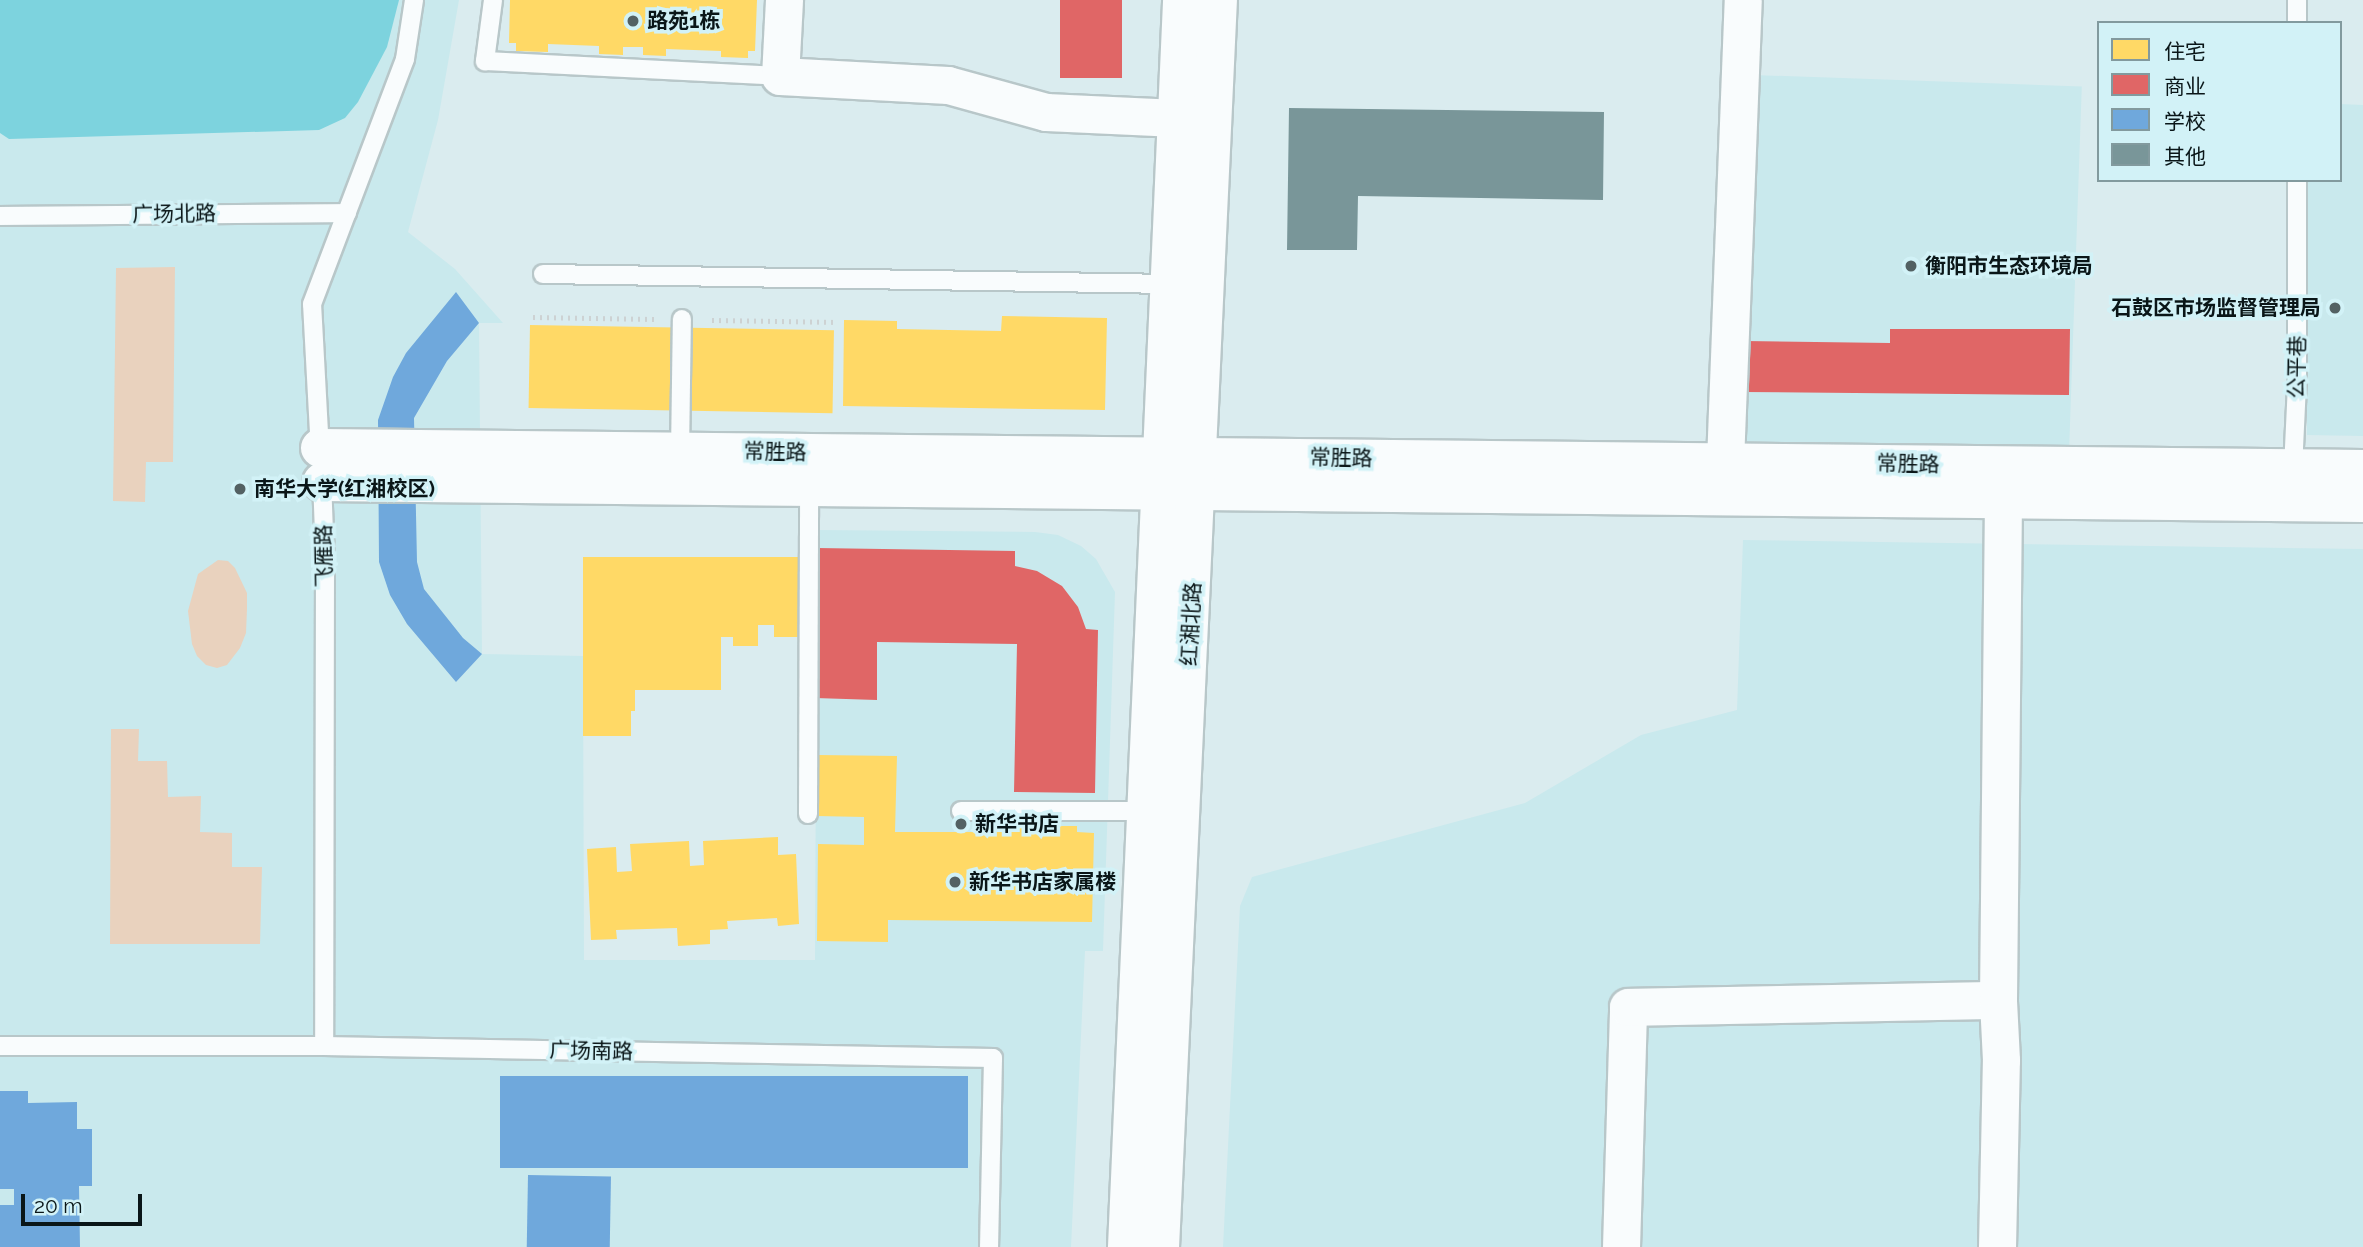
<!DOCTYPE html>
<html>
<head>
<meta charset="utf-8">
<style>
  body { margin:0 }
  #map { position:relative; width:2363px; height:1247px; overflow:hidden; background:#daecef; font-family:Raleway,"Noto Sans SC",sans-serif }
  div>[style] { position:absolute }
  .built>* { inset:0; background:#c9e9ed; transform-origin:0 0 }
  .green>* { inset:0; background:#e9d2be }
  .water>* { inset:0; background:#7dd3de }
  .homes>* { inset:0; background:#ffd966; transform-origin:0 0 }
  .shops>* { inset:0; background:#e06666; transform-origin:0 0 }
  .schools>* { inset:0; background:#6fa8dc; transform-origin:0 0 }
  .building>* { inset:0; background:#799699 }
  .path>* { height:4.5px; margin-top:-2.25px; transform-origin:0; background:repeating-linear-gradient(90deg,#cdd2d3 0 2px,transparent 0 7px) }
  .roads { filter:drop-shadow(2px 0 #b8c7c9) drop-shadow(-2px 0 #b8c7c9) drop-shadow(0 2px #b8c7c9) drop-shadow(0 -2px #b8c7c9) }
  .lane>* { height:18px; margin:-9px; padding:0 9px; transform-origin:9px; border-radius:9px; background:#f9fcfd }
  .street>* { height:37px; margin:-18.5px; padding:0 18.5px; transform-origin:18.5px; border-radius:18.5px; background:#f9fcfd }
  .secondary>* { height:38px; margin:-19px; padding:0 19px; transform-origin:19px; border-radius:19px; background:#f9fcfd }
  .dots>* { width:19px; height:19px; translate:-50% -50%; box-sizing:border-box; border:4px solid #d2f2f7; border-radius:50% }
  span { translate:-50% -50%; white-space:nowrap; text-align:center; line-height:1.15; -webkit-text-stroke:7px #d2f2f7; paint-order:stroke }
  .poi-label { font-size:21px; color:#0a1618; font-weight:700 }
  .left { translate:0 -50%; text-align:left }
  .right { translate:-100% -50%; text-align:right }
  .street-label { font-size:21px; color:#0a1618 }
  .legend { position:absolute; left:2097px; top:21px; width:245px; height:161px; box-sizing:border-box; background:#d2f2f7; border:2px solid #829a9e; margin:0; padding:9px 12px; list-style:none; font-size:21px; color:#0a1618 }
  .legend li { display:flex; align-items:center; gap:14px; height:35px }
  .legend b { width:35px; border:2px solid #829a9e }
  .scale { position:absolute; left:21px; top:1194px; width:121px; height:32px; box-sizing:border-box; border:4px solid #0a1618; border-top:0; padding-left:9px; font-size:21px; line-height:24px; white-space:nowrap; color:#0a1618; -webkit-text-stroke:5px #d2f2f7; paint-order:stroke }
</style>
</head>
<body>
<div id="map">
  <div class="built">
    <i style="clip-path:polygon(0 0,459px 0,438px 120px,408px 232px,455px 269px,503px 323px,479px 323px,482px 654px,583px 656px,584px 960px,815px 960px,817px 530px,1035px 532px,1058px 535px,1081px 546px,1096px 559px,1115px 592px,1103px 951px,1085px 951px,1071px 1247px,0 1247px)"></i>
    <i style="left:1753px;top:75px;width:329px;height:369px;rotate:2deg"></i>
    <i style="clip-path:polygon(2340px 104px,2363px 105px,2363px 436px,2307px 435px,2307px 180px,2340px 180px)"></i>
    <i style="clip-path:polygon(1743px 540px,2363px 549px,2363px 1247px,1223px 1247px,1240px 906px,1252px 877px,1525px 803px,1641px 735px,1737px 710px)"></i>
  </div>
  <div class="green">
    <i style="clip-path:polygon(175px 267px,173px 462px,146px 462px,145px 502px,113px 501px,116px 268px)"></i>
    <i style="clip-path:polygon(218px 560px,228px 561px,235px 568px,247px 593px,247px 609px,246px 633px,240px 648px,227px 665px,217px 668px,206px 665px,197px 656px,192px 644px,188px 611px,198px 574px)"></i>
    <i style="clip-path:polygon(111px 729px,139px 729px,138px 761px,167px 761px,168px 797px,201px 796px,200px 832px,232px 833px,232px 867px,262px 867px,260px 944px,110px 944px)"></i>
  </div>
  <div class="water">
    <i style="clip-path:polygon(0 0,399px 0,387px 47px,358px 102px,345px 118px,319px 130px,9px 139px,0 133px)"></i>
  </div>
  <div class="homes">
    <i style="clip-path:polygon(510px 0,757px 0,755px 51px,748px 51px,748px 58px,721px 57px,721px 51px,666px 49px,666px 56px,643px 55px,643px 47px,623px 47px,623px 55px,599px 54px,599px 46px,548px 44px,548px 52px,516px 51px,516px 43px,509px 43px)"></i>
    <i style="clip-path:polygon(1002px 316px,1107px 318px,1105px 410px,843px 406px,844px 320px,897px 321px,897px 329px,1001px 331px)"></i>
    <i style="left:530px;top:325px;width:304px;height:83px;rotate:1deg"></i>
    <i style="clip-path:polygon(583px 557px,802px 557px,802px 637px,774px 637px,774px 625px,758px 625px,758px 646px,733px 646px,733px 637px,721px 637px,721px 690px,635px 690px,635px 711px,631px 711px,631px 736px,583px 736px)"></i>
    <i style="clip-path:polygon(818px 755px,897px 756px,895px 832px,981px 832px,982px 826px,1077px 826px,1077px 832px,1094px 833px,1092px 922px,888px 920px,888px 942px,817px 941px,818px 844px,864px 845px,864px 817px,817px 816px)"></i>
    <i style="clip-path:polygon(778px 837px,778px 855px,796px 854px,799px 924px,778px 926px,777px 918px,727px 921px,728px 929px,710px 930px,710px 944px,678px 946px,677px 928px,616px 930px,617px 939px,591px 940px,587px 849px,616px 847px,617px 872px,632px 871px,630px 844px,689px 841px,690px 866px,704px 865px,703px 841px)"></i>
  </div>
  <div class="shops">
    <i style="left:1060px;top:0;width:62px;height:78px"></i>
    <i style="clip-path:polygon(1890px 329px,2070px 329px,2069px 395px,1744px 392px,1744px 341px,1890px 343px)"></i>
    <i style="clip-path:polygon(817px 548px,1015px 551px,1015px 566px,1037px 571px,1062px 586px,1078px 607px,1086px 629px,1098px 630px,1095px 793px,1014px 792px,1017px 644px,877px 642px,877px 700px,815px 698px)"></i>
  </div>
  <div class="schools">
    <i style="clip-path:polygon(456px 292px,479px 323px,447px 361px,414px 418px,417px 562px,424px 589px,463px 638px,482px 654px,456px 682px,407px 624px,390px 595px,379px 562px,378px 420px,393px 377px,406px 353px)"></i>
    <i style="left:500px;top:1076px;width:468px;height:92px"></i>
    <i style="clip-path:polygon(0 1091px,28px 1091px,28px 1103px,77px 1102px,77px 1129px,92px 1129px,92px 1186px,79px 1186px,80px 1247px,0 1247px,0 1205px,14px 1205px,14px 1189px,0 1189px)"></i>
    <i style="left:528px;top:1175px;width:83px;height:72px;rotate:1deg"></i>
  </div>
  <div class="building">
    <i style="clip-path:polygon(1289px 108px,1604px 112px,1603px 200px,1358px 196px,1357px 250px,1287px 250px)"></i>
  </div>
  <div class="path">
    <i style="left:533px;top:317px;width:121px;rotate:0.9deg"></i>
    <i style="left:712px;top:320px;width:126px;rotate:0.9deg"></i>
  </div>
  <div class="roads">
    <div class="lane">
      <i style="left:493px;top:0;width:62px;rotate:97.5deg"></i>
      <i style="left:485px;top:61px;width:295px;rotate:2.9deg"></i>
      <i style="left:2297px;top:0;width:23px;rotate:90deg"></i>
      <i style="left:0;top:216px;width:347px;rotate:-0.5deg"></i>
      <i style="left:543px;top:274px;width:627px;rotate:0.91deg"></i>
      <i style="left:320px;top:451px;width:147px;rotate:-93.1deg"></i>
      <i style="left:312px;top:304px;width:262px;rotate:-69.2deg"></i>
      <i style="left:405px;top:59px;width:60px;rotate:-81.3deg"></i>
      <i style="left:680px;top:454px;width:135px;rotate:-89.2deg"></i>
      <i style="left:2293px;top:469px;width:85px;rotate:-87.3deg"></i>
      <i style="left:2297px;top:384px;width:204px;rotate:-90deg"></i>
      <i style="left:322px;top:479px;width:82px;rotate:87.9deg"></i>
      <i style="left:325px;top:561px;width:485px;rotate:90.1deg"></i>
      <i style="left:961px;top:811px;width:186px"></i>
      <i style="left:808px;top:814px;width:330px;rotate:-89.8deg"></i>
      <i style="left:0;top:1046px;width:324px"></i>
      <i style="left:324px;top:1046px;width:669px;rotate:1.03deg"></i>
      <i style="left:993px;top:1058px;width:189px;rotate:91.2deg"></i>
    </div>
    <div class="street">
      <i style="left:784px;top:0;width:76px;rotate:93deg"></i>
      <i style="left:780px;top:76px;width:168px;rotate:3.1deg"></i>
      <i style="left:948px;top:85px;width:102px;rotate:15.4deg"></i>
      <i style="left:1046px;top:112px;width:131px;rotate:2.6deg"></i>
      <i style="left:1725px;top:462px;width:462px;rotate:-87.8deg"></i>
      <i style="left:1621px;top:1247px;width:240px;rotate:-88.3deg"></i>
      <i style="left:1628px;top:1007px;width:370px;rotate:-1.1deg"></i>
      <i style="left:1997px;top:1247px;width:187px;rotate:-88.8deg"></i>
      <i style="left:2001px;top:1060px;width:60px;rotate:-92.9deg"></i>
      <i style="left:1998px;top:1000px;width:501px;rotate:-89.43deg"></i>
    </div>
    <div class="secondary">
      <i style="left:320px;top:448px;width:2043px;rotate:0.59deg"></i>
      <i style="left:322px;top:482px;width:2041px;rotate:0.59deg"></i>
      <i style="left:1127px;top:1247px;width:1248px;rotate:-87.47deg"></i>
      <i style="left:1160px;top:1247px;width:1248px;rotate:-87.34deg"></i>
    </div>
  </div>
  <div class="dots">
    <i style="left:633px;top:21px;background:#536163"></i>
    <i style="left:1911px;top:266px;background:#536163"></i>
    <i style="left:2335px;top:308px;background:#536163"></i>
    <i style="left:240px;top:489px;background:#536163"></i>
    <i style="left:961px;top:824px;background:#536163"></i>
    <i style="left:955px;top:882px;background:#536163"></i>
  </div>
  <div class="poi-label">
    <span class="left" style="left:647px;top:21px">路苑1栋</span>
    <span class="left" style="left:1925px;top:266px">衡阳市生态环境局</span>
    <span class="right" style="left:2321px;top:308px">石鼓区市场监督管理局</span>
    <span class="left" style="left:254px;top:489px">南华大学(红湘校区)</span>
    <span class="left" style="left:975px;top:824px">新华书店</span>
    <span class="left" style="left:969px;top:882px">新华书店家属楼</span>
  </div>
  <div class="street-label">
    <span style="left:174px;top:214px;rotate:-1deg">广场北路</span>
    <span style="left:2297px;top:367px;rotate:-89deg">公平巷</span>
    <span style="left:775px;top:452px;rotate:1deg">常胜路</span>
    <span style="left:1341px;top:458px;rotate:1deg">常胜路</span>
    <span style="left:1908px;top:464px;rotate:1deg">常胜路</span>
    <span style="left:324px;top:556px;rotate:-91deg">飞雁路</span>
    <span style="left:1191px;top:624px;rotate:-87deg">红湘北路</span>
    <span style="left:591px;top:1051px;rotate:1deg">广场南路</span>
  </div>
  <ul class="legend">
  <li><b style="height:19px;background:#ffd966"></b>住宅</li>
  <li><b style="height:19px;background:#e06666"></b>商业</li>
  <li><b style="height:19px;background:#6fa8dc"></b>学校</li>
  <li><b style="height:19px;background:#799699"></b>其他</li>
  </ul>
  <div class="scale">20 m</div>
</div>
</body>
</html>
